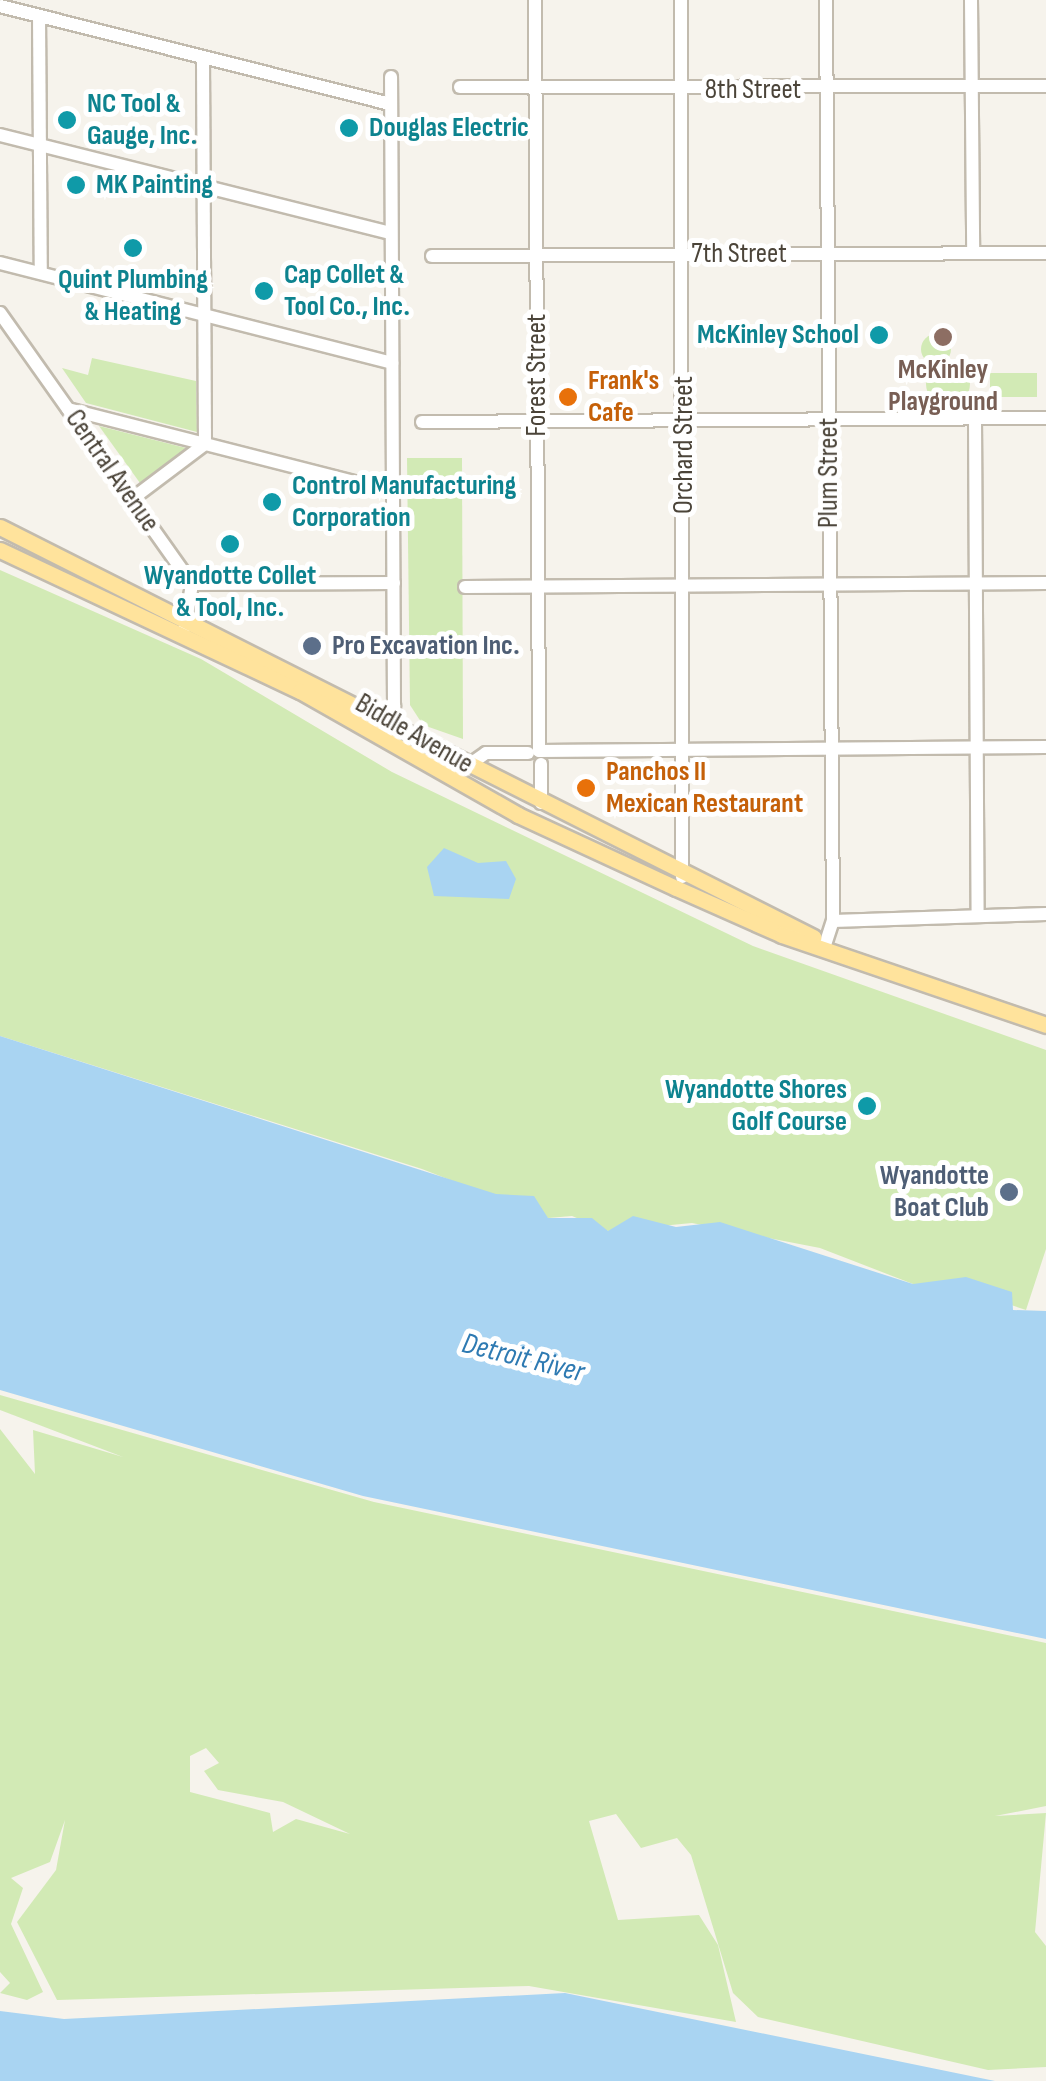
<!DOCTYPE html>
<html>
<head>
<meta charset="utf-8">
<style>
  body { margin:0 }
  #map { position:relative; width:1046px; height:2081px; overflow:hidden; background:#f6f3ec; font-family:"Sofia Sans Condensed",sans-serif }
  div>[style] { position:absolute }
  .green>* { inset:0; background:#d2eab5; transform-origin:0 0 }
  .round { border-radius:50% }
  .water>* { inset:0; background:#a9d4f2 }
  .roads { filter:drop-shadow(2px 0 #c2bbae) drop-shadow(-2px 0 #c2bbae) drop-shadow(0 2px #c2bbae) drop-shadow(0 -2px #c2bbae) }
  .minor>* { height:12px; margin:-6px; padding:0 6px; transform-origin:6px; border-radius:6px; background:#fff }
  .major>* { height:15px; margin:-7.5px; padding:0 7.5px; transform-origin:7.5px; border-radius:7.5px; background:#ffe39c }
  .dots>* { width:28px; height:28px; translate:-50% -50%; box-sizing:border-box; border:5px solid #fff; border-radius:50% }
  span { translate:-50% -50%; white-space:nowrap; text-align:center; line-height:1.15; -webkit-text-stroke:10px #fff; paint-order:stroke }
  .street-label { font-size:28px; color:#4b4439 }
  .culture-label { font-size:28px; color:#0d838f; font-weight:700 }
  .left { translate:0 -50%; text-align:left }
  .right { translate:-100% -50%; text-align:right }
  .education-label { font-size:28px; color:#785e54; font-weight:700 }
  .food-label { font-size:28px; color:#c56008; font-weight:700 }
  .service-label { font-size:28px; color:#4e5e75; font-weight:700 }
  .water-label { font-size:30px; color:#2e7ab2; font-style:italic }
</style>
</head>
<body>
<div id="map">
  <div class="green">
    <i class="round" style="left:921px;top:334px;width:30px;height:30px"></i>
    <i style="clip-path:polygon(92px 358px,196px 381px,197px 432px,86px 403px,62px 368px,88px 375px)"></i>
    <i class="round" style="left:926px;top:362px;width:44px;height:44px"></i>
    <i style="left:990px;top:373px;width:47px;height:24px"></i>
    <i style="clip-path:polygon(99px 426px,186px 448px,186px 450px,140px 483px)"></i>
    <i style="clip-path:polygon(407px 458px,462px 458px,463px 739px,423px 725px,410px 705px)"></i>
    <i style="clip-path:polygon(0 570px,201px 659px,392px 772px,753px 946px,1046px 1050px,1046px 1249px,1026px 1310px,1008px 1304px,1012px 1293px,913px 1284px,820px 1248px,692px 1223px,608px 1231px,572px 1216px,548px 1218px,422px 1169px,0 1036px)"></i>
    <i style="clip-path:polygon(evenodd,0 1395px,374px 1502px,1046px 1643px,1046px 1806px,995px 1816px,1046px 1813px,1035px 1932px,1046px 1946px,1046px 2067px,988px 2070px,758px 2017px,733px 1993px,691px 1855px,677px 1838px,641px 1848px,616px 1814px,589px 1821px,618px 1920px,699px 1915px,718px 1945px,736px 2022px,529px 1986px,57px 2000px,17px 1922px,56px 1870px,65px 1820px,50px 1862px,11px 1878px,23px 1888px,11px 1924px,43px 1992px,27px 2000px,0 1993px,10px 1983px,0 1972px,0 1429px,35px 1474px,33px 1430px,123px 1457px,0 1410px,0 1395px,206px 1748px,219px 1763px,204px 1771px,218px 1790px,283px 1802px,350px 1834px,296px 1819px,273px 1832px,270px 1813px,190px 1792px,190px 1756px,206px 1748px)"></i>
  </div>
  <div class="water">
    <i style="clip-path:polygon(444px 848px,478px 863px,506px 861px,516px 879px,509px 899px,434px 896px,427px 867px)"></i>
    <i style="clip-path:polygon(0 1036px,496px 1194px,534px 1196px,548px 1218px,592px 1218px,608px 1231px,633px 1216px,676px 1227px,720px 1222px,913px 1284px,966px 1277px,1012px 1292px,1013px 1310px,1046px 1311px,1046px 1639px,363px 1496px,0 1390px)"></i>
    <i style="clip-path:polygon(565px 1993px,995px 2081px,0 2081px,0 2011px,64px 2019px)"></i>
  </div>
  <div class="roads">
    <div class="minor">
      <i style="left:535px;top:0;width:751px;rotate:89.69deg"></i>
      <i style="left:539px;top:751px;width:507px;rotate:-0.45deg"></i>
      <i style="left:681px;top:0;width:877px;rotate:89.93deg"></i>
      <i style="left:971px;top:0;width:253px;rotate:89.5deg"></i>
      <i style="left:0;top:6px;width:402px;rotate:14.1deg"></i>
      <i style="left:39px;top:16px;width:257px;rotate:89.6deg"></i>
      <i style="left:460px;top:87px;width:586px;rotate:-0.1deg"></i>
      <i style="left:0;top:135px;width:403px;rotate:14.1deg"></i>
      <i style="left:432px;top:256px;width:614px;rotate:-0.28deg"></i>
      <i style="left:0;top:263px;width:405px;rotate:14.3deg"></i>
      <i style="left:0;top:313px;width:332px;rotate:54.7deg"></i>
      <i style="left:192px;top:584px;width:44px;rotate:99.2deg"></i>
      <i style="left:68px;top:409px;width:335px;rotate:14.3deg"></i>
      <i style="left:975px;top:418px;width:497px;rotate:89.7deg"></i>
      <i style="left:422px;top:422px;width:624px;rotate:-0.37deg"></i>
      <i style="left:132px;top:499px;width:91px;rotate:-37deg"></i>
      <i style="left:205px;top:444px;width:387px;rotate:-90.3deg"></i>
      <i style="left:192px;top:584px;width:202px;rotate:-0.3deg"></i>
      <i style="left:465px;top:587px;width:581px;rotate:-0.39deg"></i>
      <i style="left:385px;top:730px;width:26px;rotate:-69deg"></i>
      <i style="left:394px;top:706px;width:629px;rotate:-90.27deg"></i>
      <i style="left:469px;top:765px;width:21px;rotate:-35deg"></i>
      <i style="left:486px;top:753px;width:42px"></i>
      <i style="left:541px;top:803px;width:39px;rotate:-90deg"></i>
      <i style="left:833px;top:921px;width:213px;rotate:-1.9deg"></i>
      <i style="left:825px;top:945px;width:25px;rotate:-72deg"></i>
      <i style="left:833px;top:921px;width:921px;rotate:-90.44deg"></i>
    </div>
    <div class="major">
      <i style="left:0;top:527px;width:911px;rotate:26.76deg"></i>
      <i style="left:0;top:550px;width:331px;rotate:25.2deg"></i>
      <i style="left:300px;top:691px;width:251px;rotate:29.6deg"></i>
      <i style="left:518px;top:815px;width:174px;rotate:24.8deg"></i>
      <i style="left:676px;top:888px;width:116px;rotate:23.9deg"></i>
      <i style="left:782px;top:935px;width:279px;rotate:18.8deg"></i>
    </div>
  </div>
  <div class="dots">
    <i style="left:67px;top:120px;background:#0f9aa8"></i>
    <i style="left:349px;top:128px;background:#0f9aa8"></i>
    <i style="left:76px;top:185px;background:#0f9aa8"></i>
    <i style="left:133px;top:248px;background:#0f9aa8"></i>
    <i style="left:264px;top:291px;background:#0f9aa8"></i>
    <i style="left:879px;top:335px;background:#0f9aa8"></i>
    <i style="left:943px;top:337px;background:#8d6e63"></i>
    <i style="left:568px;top:397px;background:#e8710a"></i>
    <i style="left:272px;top:502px;background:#0f9aa8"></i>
    <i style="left:230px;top:544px;background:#0f9aa8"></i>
    <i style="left:312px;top:646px;background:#5c6f8a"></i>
    <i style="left:586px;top:788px;background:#e8710a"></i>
    <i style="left:867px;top:1106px;background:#0f9aa8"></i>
    <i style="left:1009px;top:1192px;background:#5c6f8a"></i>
  </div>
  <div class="street-label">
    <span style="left:753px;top:90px">8th Street</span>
    <span style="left:739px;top:254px">7th Street</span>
    <span style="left:537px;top:375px;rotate:-90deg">Forest Street</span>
    <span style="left:684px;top:445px;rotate:-90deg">Orchard Street</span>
    <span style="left:112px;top:471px;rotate:55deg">Central Avenue</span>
    <span style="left:829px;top:473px;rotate:-90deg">Plum Street</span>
    <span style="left:414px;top:734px;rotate:30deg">Biddle Avenue</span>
  </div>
  <div class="culture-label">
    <span class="left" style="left:87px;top:120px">NC Tool &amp;<br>Gauge, Inc.</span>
    <span class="left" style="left:369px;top:128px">Douglas Electric</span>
    <span class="left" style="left:96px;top:185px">MK Painting</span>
    <span class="left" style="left:284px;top:291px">Cap Collet &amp;<br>Tool Co., Inc.</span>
    <span style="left:133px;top:296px">Quint Plumbing<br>&amp; Heating</span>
    <span class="right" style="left:859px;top:335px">McKinley School</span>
    <span class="left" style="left:292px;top:502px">Control Manufacturing<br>Corporation</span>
    <span style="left:230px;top:592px">Wyandotte Collet<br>&amp; Tool, Inc.</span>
    <span class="right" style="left:847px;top:1106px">Wyandotte Shores<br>Golf Course</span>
  </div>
  <div class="education-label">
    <span style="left:943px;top:386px">McKinley<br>Playground</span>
  </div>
  <div class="food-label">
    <span class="left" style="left:588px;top:397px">Frank's<br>Cafe</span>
    <span class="left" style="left:606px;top:788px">Panchos II<br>Mexican Restaurant</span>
  </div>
  <div class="service-label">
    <span class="left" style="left:332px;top:646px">Pro Excavation Inc.</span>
    <span class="right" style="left:989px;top:1192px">Wyandotte<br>Boat Club</span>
  </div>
  <div class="water-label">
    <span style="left:523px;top:1358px;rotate:14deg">Detroit River</span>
  </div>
</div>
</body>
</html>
